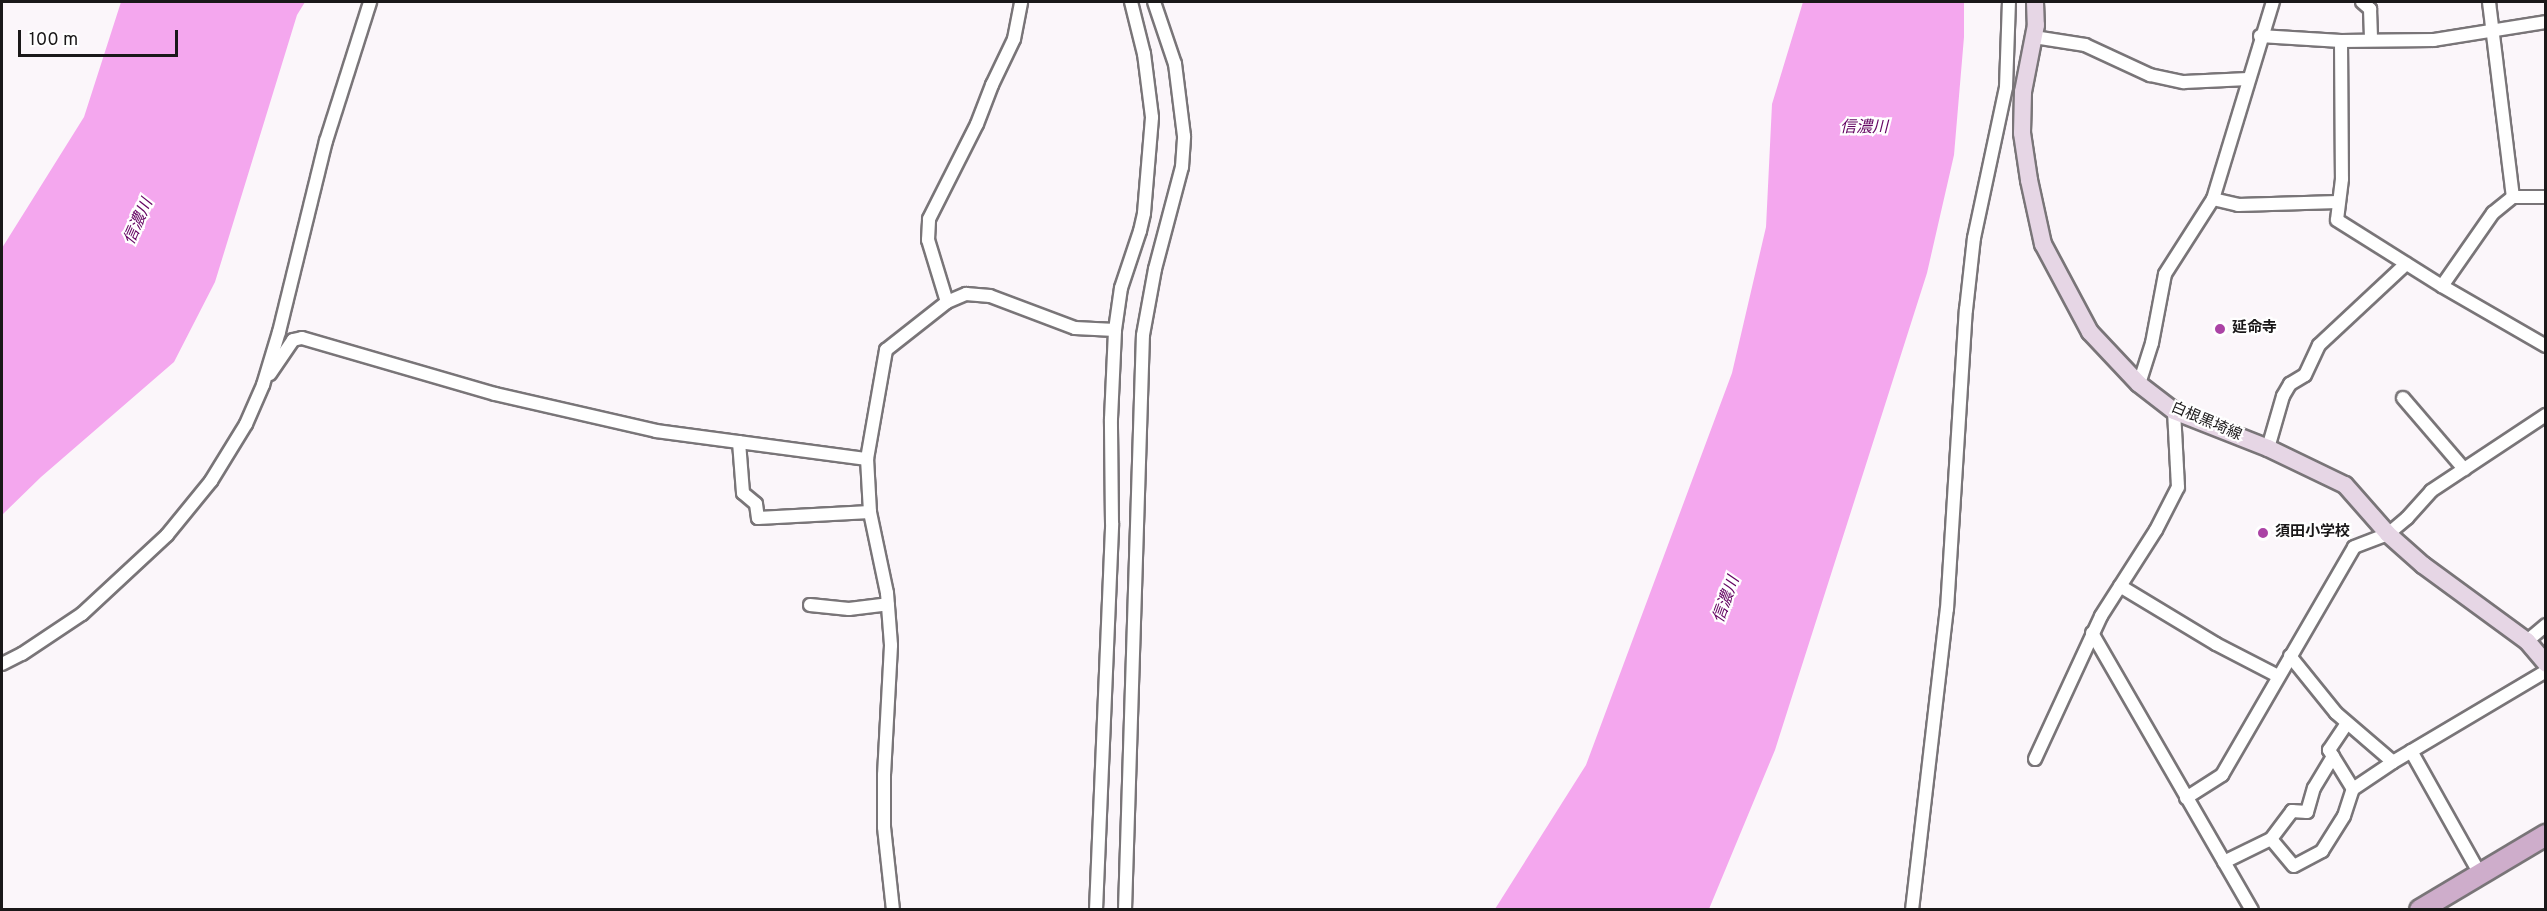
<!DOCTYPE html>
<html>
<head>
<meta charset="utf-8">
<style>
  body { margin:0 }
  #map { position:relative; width:2547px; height:911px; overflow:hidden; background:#fbf6fa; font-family:Overpass,"Noto Sans JP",sans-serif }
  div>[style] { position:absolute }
  .water>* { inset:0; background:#f4a7ee }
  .roads { filter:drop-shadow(2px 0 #797578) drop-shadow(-2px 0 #797578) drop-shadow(0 2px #797578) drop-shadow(0 -2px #797578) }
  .minor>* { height:12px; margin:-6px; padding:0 6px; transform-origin:6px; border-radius:6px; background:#fff }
  .secondary>* { height:16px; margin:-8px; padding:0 8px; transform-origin:8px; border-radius:8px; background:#e6d6e5 }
  .primary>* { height:20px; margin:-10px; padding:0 10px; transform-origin:10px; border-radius:10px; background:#ceadcb }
  .dots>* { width:16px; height:16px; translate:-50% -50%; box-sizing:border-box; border:3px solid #fff; border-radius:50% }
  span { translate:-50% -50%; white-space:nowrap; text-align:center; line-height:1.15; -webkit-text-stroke:4.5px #fff; paint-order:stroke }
  .poi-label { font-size:15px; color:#1a1819; font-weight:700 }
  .left { translate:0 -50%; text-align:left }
  .street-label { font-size:15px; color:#1a1819 }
  .water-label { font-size:16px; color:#630361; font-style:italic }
  .frame { position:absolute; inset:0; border:3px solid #1a1819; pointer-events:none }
  .scale { position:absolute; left:18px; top:30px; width:160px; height:27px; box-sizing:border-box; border:3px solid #1a1819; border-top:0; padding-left:8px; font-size:18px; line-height:21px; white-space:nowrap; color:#1a1819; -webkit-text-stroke:4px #fff; paint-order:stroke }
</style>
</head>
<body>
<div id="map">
  <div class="water">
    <i style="clip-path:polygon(121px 2px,305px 2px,297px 15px,215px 282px,174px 362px,41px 477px,2px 515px,2px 248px,84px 117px)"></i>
    <i style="clip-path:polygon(1803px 2px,1964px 2px,1964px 37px,1954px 155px,1927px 273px,1775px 750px,1709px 909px,1495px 909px,1586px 765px,1732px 373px,1766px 227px,1772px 104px)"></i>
  </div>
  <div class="roads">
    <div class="minor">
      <i style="left:2362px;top:2px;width:11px;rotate:41deg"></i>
      <i style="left:2370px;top:9px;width:31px;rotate:88deg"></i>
      <i style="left:2489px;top:2px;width:196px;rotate:83deg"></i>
      <i style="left:2260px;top:36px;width:81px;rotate:3.5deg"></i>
      <i style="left:2341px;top:41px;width:93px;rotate:-0.6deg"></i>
      <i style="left:2434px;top:40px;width:113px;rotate:-9.1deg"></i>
      <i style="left:2034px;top:37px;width:52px;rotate:8.9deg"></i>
      <i style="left:2085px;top:45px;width:72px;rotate:24.8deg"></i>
      <i style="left:2150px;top:75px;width:35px;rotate:12deg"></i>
      <i style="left:2184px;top:82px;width:64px;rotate:-2.7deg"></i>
      <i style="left:2341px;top:41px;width:138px;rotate:89.6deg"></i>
      <i style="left:2342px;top:179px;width:41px;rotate:97deg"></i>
      <i style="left:2337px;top:220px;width:124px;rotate:32.2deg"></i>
      <i style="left:2442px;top:286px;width:120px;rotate:30deg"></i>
      <i style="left:2213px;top:199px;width:26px;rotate:13deg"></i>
      <i style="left:2238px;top:205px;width:100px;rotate:-1.7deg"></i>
      <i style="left:2442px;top:286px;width:89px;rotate:-55.1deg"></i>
      <i style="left:2493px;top:213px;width:26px;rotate:-39deg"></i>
      <i style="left:2513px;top:197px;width:33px"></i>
      <i style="left:947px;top:302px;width:65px;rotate:-107deg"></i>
      <i style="left:928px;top:240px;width:21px;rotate:-87deg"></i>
      <i style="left:929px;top:219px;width:106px;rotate:-63.2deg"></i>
      <i style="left:977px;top:124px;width:42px;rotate:-69deg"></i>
      <i style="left:992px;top:85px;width:51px;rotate:-64.4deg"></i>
      <i style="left:1014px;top:39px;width:38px;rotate:-79deg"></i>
      <i style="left:270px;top:374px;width:41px;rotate:-55.9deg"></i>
      <i style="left:293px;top:340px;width:9px;rotate:-13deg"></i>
      <i style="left:302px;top:338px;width:201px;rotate:16.2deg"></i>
      <i style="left:495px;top:394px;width:165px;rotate:12.9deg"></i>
      <i style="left:656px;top:431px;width:213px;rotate:7.6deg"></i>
      <i style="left:2139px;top:384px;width:43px;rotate:-72.4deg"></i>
      <i style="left:2152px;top:343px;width:70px;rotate:-79.3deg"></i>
      <i style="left:2165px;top:274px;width:89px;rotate:-57.4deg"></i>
      <i style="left:2213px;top:199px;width:206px;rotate:-73.1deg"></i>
      <i style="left:2403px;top:398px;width:94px;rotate:49.3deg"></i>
      <i style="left:739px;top:442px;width:51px;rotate:85.5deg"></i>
      <i style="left:743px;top:493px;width:17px;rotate:40deg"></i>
      <i style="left:756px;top:504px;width:14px;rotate:82deg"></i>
      <i style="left:758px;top:518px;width:112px;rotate:-3.1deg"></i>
      <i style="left:2268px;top:448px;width:54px;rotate:-73.9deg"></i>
      <i style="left:2283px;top:396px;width:14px;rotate:-60deg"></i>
      <i style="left:2290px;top:384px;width:17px;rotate:-31deg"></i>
      <i style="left:2305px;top:375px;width:33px;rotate:-65deg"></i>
      <i style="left:2319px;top:345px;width:119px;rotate:-43deg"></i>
      <i style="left:2120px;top:586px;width:112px;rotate:31.1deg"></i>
      <i style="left:2216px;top:644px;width:70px;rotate:27.3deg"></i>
      <i style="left:810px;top:605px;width:39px;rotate:6deg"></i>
      <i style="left:849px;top:609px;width:39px;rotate:-7deg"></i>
      <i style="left:2092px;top:633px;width:320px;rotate:60deg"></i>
      <i style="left:2527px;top:641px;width:25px;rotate:-40deg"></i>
      <i style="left:2290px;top:656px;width:73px;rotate:51.1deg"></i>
      <i style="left:2336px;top:713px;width:75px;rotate:40.7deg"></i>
      <i style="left:2393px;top:762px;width:178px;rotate:-30.7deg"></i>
      <i style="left:2px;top:664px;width:22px;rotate:-27deg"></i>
      <i style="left:22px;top:654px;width:72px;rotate:-33.7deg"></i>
      <i style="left:82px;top:614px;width:116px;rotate:-42.9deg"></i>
      <i style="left:167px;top:535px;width:70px;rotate:-50.8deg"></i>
      <i style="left:211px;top:481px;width:67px;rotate:-58.4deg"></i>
      <i style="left:246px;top:424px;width:43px;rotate:-66.4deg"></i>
      <i style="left:263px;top:385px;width:55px;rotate:-73.2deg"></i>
      <i style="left:279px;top:332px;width:197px;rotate:-76.2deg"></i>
      <i style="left:326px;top:141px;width:146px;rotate:-72.4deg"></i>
      <i style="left:2411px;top:751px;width:141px;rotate:60.7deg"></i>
      <i style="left:2035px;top:759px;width:157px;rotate:-65.2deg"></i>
      <i style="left:2101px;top:616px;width:102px;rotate:-57.4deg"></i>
      <i style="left:2156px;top:530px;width:48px;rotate:-62.9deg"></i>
      <i style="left:2178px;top:487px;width:76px;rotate:-93deg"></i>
      <i style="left:2353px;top:789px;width:48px;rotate:-34deg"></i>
      <i style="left:2186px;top:798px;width:43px;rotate:-32.6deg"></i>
      <i style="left:2222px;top:775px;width:263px;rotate:-59.9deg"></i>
      <i style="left:2354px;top:547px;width:36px;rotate:-21deg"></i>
      <i style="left:2388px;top:534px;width:25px;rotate:-40deg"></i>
      <i style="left:2407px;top:518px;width:36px;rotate:-48deg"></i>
      <i style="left:2431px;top:491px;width:138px;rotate:-33.5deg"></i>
      <i style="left:2271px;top:839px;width:35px;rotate:50deg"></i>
      <i style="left:2294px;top:866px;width:32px;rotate:-28deg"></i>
      <i style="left:2322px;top:851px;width:41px;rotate:-57.8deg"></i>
      <i style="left:2344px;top:816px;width:28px;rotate:-72deg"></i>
      <i style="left:2353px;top:789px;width:46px;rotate:-121.6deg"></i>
      <i style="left:2329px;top:750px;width:32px;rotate:-56deg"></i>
      <i style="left:2224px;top:862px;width:52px;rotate:-26.1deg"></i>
      <i style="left:2271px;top:839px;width:35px;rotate:-53deg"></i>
      <i style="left:2292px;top:811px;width:15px;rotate:4deg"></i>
      <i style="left:2307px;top:812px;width:25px;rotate:-74deg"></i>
      <i style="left:2314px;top:788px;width:37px;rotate:-59deg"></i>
      <i style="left:893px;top:910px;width:83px;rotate:-96.2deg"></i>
      <i style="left:884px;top:827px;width:52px;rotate:-90deg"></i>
      <i style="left:884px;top:775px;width:130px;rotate:-86.9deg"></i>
      <i style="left:891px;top:645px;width:52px;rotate:-94.4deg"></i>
      <i style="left:887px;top:593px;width:83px;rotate:-101.9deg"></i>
      <i style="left:870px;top:512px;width:53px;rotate:-93.2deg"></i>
      <i style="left:867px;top:459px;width:111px;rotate:-80.1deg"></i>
      <i style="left:886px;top:350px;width:78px;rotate:-38.2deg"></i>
      <i style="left:947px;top:302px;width:21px;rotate:-23deg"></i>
      <i style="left:966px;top:294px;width:24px;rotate:5deg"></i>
      <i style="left:990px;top:296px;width:91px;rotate:20.6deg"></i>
      <i style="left:1075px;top:328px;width:40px;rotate:2.9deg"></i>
      <i style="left:1096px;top:910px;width:387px;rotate:-87.6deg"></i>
      <i style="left:1112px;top:523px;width:104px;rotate:-90.6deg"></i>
      <i style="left:1111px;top:419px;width:89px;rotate:-87.4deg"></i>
      <i style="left:1115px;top:330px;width:42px;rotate:-81.9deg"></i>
      <i style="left:1121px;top:288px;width:60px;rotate:-71.6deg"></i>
      <i style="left:1140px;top:231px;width:18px;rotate:-77deg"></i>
      <i style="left:1144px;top:213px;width:96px;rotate:-85.2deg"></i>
      <i style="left:1152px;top:117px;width:64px;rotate:-97.2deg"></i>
      <i style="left:1144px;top:54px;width:54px;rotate:-104deg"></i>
      <i style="left:1125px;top:910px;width:575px;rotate:-88.21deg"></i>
      <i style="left:1143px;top:335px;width:67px;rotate:-79.7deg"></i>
      <i style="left:1155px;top:269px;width:106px;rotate:-75.2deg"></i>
      <i style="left:1182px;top:167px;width:31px;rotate:-86deg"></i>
      <i style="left:1184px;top:136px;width:73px;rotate:-97.1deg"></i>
      <i style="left:1175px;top:64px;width:65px;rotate:-108.7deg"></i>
      <i style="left:1912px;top:910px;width:303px;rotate:-83.4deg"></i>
      <i style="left:1947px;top:609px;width:300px;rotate:-86.4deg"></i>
      <i style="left:1966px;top:310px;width:72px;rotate:-83.7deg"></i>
      <i style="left:1974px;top:238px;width:154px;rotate:-78deg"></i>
      <i style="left:2006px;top:87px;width:85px;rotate:-88deg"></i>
    </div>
    <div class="secondary">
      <i style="left:2035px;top:2px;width:23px;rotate:88deg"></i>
      <i style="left:2036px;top:25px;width:68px;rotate:101deg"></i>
      <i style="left:2023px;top:92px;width:41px;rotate:91.4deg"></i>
      <i style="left:2022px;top:133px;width:48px;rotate:81.5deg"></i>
      <i style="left:2029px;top:180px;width:66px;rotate:77.7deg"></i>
      <i style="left:2043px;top:244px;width:100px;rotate:61.9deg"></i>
      <i style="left:2090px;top:332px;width:71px;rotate:46.7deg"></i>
      <i style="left:2139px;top:384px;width:44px;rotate:37.6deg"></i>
      <i style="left:2174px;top:411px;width:101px;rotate:21.5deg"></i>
      <i style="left:2268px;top:448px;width:85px;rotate:25.7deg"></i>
      <i style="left:2345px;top:485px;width:65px;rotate:48.7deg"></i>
      <i style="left:2388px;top:534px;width:47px;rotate:41.5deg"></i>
      <i style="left:2423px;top:565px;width:129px;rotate:36.2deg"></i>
      <i style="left:2527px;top:641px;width:30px;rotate:50deg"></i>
    </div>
    <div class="primary">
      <i style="left:2420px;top:910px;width:147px;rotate:-30.8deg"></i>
    </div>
  </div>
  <div class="dots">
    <i style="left:2220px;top:329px;background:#ab43a5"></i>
    <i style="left:2263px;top:533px;background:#ab43a5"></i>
  </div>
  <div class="poi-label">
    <span class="left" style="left:2232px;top:329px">延命寺</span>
    <span class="left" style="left:2275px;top:533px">須田小学校</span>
  </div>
  <div class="street-label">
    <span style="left:2206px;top:422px;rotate:23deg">白根黒埼線</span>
  </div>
  <div class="water-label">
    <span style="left:1864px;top:128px">信濃川</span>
    <span style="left:139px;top:222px;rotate:-66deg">信濃川</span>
    <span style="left:1727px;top:600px;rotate:-70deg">信濃川</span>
  </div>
  <div class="frame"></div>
  <div class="scale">100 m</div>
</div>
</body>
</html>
